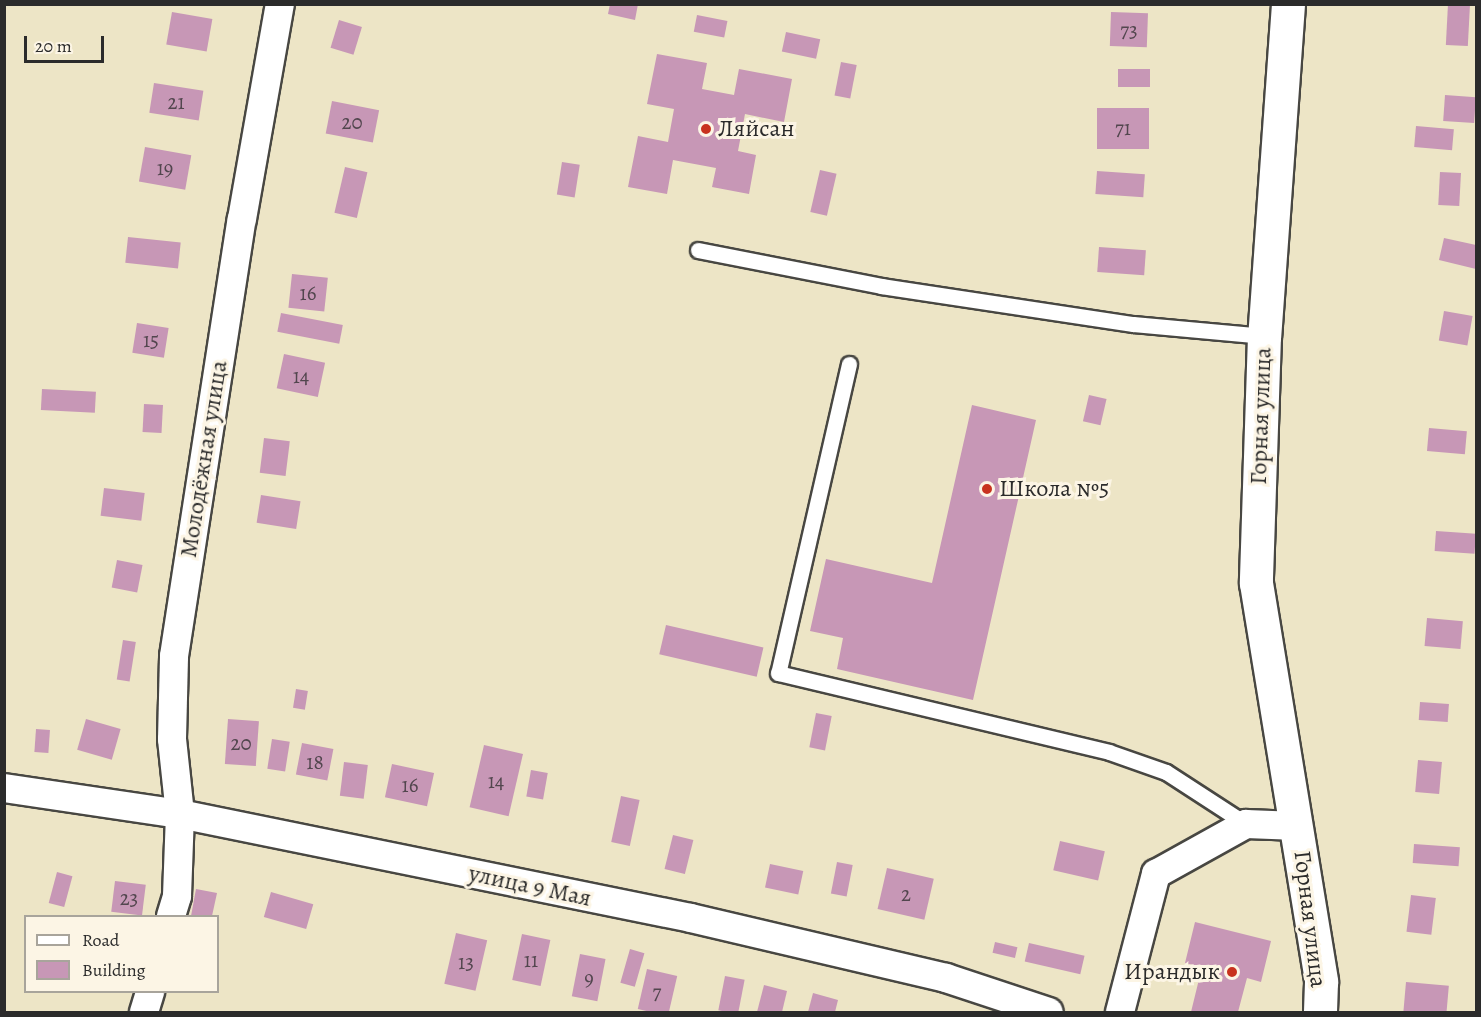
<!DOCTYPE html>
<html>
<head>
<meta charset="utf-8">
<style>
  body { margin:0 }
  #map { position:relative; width:1481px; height:1017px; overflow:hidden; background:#ede5c6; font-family:Alegreya,serif }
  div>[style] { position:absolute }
  .building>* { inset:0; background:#c797b6; transform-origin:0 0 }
  .roads { filter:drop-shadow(2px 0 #484742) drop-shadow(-2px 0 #484742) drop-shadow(0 2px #484742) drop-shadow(0 -2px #484742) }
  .service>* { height:15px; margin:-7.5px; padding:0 7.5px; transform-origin:7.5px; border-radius:7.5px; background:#fff }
  .minor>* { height:28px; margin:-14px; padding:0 14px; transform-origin:14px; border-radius:14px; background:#fff }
  .tertiary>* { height:33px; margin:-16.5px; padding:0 16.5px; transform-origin:16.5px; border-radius:16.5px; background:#fff }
  .dots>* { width:16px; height:16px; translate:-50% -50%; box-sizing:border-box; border:3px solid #fcf5e5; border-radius:50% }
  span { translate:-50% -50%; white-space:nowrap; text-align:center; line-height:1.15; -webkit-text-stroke:6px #fcf5e5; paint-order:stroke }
  .number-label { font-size:21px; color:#52464e }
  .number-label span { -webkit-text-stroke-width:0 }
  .poi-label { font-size:24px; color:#2b2b2b }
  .left { translate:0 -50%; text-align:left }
  .right { translate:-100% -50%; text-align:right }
  .street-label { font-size:24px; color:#2b2b2b }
  .frame { position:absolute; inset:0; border:6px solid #2b2b2b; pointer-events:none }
  .legend { position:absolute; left:24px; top:915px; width:195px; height:78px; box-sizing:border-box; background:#fcf5e5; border:2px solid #a8a49b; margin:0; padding:8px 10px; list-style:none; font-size:18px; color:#2b2b2b }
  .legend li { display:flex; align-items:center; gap:12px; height:30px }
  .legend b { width:30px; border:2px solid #a8a49b }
  .scale { position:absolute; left:24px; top:36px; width:80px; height:27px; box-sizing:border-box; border:3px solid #2b2b2b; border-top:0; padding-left:8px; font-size:18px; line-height:21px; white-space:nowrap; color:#2b2b2b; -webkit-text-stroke:4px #fcf5e5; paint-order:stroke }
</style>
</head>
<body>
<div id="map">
  <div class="building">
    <i style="clip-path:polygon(610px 4px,638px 4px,635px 20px,608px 14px)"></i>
    <i style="left:1448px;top:4px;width:22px;height:41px;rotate:3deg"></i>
    <i style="left:172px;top:12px;width:41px;height:33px;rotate:10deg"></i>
    <i style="left:1111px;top:12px;width:37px;height:34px;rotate:2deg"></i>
    <i style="left:697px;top:15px;width:31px;height:17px;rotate:11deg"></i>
    <i style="left:339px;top:20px;width:24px;height:29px;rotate:17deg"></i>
    <i style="left:786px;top:32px;width:35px;height:20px;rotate:12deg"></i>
    <i style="clip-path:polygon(657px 54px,707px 63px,702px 89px,734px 95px,739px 69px,792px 79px,784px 122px,745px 114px,738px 151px,756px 155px,749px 194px,712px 187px,716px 168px,673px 160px,667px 194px,628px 187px,638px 136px,668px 142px,674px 109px,647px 104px)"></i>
    <i style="left:841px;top:62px;width:16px;height:34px;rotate:11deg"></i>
    <i style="left:1118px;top:69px;width:32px;height:18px"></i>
    <i style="left:154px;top:83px;width:50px;height:30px;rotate:9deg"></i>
    <i style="left:1445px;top:95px;width:31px;height:26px;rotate:4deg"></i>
    <i style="left:332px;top:101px;width:48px;height:33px;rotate:11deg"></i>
    <i style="left:1097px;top:108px;width:52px;height:41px"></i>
    <i style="left:1416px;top:126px;width:38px;height:21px;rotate:5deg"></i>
    <i style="left:145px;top:147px;width:47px;height:35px;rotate:10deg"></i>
    <i style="left:562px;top:162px;width:18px;height:33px;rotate:9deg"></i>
    <i style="left:345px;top:167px;width:23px;height:47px;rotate:13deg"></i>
    <i style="left:820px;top:170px;width:17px;height:43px;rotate:13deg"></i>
    <i style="left:1097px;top:171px;width:48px;height:23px;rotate:4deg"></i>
    <i style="left:1440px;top:172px;width:21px;height:33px;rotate:3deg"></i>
    <i style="left:128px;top:237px;width:53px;height:26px;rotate:6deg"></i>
    <i style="clip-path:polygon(1444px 238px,1476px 245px,1476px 269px,1439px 260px)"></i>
    <i style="left:1099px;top:247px;width:47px;height:25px;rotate:4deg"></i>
    <i style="left:292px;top:274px;width:36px;height:34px;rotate:6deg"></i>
    <i style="left:1444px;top:311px;width:29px;height:30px;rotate:10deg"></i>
    <i style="left:281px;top:313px;width:63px;height:19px;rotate:11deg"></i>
    <i style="left:137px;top:323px;width:32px;height:30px;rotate:9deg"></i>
    <i style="left:284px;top:354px;width:42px;height:35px;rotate:12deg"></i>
    <i style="left:42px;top:389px;width:54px;height:21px;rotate:3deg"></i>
    <i style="left:1089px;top:395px;width:18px;height:27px;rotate:13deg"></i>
    <i style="left:144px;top:404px;width:19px;height:28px;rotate:3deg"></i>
    <i style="clip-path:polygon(972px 405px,1036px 420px,973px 700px,837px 669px,843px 638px,810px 631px,826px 559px,932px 583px)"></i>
    <i style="left:1429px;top:428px;width:38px;height:23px;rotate:5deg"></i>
    <i style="left:264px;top:438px;width:26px;height:35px;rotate:7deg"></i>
    <i style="left:104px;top:488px;width:41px;height:28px;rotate:7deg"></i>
    <i style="left:261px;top:495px;width:40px;height:28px;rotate:9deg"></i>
    <i style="left:1436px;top:531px;width:40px;height:20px;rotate:4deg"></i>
    <i style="left:117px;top:560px;width:26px;height:28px;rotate:11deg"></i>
    <i style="left:1427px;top:618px;width:36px;height:28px;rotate:5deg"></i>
    <i style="left:666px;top:625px;width:100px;height:30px;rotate:13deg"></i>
    <i style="left:123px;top:640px;width:13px;height:40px;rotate:9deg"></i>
    <i style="left:296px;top:689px;width:12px;height:19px;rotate:9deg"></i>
    <i style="left:1420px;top:702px;width:29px;height:18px;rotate:4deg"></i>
    <i style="left:816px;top:713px;width:16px;height:35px;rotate:11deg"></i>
    <i style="left:86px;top:719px;width:36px;height:32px;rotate:16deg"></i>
    <i style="left:228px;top:719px;width:31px;height:45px;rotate:4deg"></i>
    <i style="left:36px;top:729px;width:14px;height:23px;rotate:4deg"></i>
    <i style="left:272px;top:739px;width:18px;height:30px;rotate:9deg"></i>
    <i style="left:302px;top:743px;width:32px;height:32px;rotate:11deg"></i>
    <i style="left:484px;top:745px;width:40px;height:64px;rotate:13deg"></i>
    <i style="left:1418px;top:760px;width:24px;height:32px;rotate:5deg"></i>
    <i style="left:344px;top:762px;width:24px;height:34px;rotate:7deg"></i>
    <i style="left:392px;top:764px;width:43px;height:34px;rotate:12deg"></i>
    <i style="left:531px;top:770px;width:17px;height:27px;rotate:10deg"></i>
    <i style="left:621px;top:796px;width:19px;height:47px;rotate:12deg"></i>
    <i style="left:673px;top:835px;width:21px;height:35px;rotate:14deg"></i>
    <i style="left:1060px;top:841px;width:46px;height:30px;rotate:13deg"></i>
    <i style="left:1414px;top:844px;width:46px;height:19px;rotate:4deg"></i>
    <i style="left:837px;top:862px;width:16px;height:32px;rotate:11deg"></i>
    <i style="left:770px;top:864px;width:34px;height:24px;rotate:12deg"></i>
    <i style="left:887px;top:868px;width:48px;height:42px;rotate:13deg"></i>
    <i style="left:57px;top:872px;width:16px;height:32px;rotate:15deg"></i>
    <i style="left:115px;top:881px;width:31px;height:31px;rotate:7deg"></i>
    <i style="clip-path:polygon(196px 889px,217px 893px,212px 916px,191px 916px)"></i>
    <i style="left:271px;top:892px;width:44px;height:26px;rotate:16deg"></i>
    <i style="left:1411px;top:895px;width:25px;height:37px;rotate:7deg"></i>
    <i style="clip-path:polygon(1195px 922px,1271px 941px,1261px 982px,1247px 978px,1238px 1012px,1191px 1012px,1202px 967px,1185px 963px)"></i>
    <i style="left:456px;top:933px;width:32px;height:52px;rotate:13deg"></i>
    <i style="left:522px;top:934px;width:29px;height:47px;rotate:12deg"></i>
    <i style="left:995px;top:942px;width:23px;height:11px;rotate:13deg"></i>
    <i style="left:1029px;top:943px;width:57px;height:19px;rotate:13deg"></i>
    <i style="left:630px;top:949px;width:15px;height:35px;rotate:16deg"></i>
    <i style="left:580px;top:954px;width:26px;height:43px;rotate:11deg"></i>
    <i style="left:647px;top:969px;width:31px;height:41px;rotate:13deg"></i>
    <i style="left:725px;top:976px;width:20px;height:35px;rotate:11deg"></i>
    <i style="left:1406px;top:982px;width:43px;height:30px;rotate:5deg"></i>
    <i style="clip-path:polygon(764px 985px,787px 991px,782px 1012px,757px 1012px)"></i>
    <i style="clip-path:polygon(813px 993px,838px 1000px,835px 1012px,808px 1012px)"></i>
  </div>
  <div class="roads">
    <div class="service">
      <i style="left:698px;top:250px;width:187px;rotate:11.1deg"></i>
      <i style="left:881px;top:286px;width:255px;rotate:8.6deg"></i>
      <i style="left:1133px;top:324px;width:132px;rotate:5.2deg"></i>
      <i style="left:849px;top:364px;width:317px;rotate:102.9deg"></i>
      <i style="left:778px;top:673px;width:340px;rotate:13.4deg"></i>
      <i style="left:1109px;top:752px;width:60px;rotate:19.3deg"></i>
      <i style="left:1166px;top:772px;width:95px;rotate:33deg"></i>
    </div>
    <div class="minor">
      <i style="left:4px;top:788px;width:178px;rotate:8.4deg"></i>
      <i style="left:180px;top:814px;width:521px;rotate:11.5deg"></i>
      <i style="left:691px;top:918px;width:262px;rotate:13.2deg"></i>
      <i style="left:946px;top:978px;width:108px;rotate:18.3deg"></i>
      <i style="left:171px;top:916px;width:21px;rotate:-73deg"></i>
      <i style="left:177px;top:896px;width:82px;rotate:-87.9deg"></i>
      <i style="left:180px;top:814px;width:75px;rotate:-96.1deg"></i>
      <i style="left:172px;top:739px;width:83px;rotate:-88.6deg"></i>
      <i style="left:174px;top:656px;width:442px;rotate:-81.2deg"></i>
      <i style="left:242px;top:219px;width:218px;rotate:-80deg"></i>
      <i style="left:144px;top:1012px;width:21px;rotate:-73deg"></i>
      <i style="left:1120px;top:1012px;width:143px;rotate:-75.4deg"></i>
      <i style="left:1156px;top:874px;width:103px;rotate:-29.1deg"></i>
      <i style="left:1246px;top:824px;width:52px;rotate:2.2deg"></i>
    </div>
    <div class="tertiary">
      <i style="left:1288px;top:4px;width:333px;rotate:94.1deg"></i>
      <i style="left:1264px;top:336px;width:247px;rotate:91.9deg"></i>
      <i style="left:1256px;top:583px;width:404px;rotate:80.7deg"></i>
      <i style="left:1321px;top:982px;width:30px;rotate:92deg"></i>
    </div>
  </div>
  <div class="dots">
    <i style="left:706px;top:129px;background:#c8321e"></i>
    <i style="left:987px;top:489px;background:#c8321e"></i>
    <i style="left:1232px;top:972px;background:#c8321e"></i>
  </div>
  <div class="number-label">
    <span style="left:1129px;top:30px">73</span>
    <span style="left:176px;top:102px">21</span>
    <span style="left:352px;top:122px">20</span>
    <span style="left:1123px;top:128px">71</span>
    <span style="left:165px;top:168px">19</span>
    <span style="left:308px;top:293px">16</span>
    <span style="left:151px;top:340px">15</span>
    <span style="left:301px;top:376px">14</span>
    <span style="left:241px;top:743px">20</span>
    <span style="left:315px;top:762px">18</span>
    <span style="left:496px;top:781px">14</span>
    <span style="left:410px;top:785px">16</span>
    <span style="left:906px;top:894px">2</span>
    <span style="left:129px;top:898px">23</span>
    <span style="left:531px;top:960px">11</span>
    <span style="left:466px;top:962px">13</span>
    <span style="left:589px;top:978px">9</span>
    <span style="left:657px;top:992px">7</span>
  </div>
  <div class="poi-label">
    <span class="left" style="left:718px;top:129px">Ляйсан</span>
    <span class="left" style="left:999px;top:489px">Школа №5</span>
    <span class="right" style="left:1220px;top:972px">Ирандык</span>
  </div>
  <div class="street-label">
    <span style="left:1261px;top:416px;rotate:-88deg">Горная улица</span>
    <span style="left:204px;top:459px;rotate:-81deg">Молодёжная улица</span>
    <span style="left:530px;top:886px;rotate:12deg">улица 9 Мая</span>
    <span style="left:1310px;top:919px;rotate:83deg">Горная улица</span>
  </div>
  <div class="frame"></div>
  <ul class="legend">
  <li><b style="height:8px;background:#fff"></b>Road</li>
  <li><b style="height:16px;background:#c797b6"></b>Building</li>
  </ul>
  <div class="scale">20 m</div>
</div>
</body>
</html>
